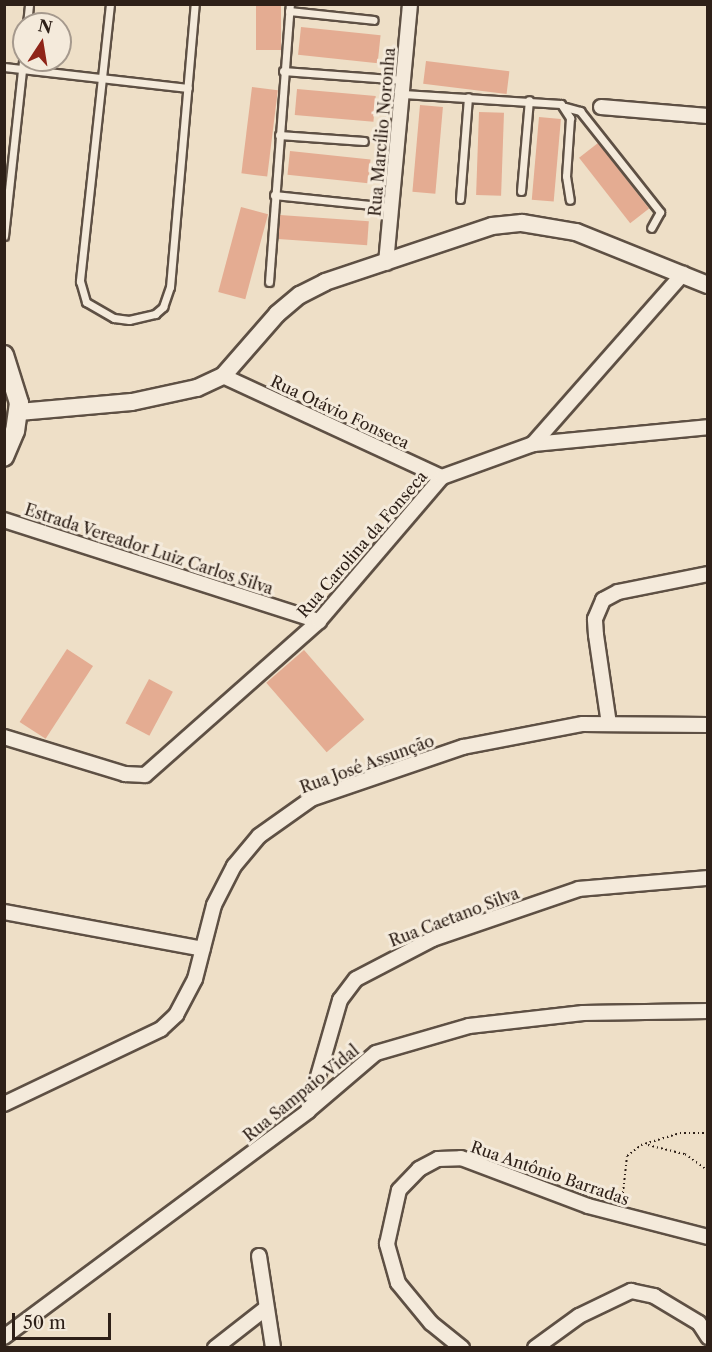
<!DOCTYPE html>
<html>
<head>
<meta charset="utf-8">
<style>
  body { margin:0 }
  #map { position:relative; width:712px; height:1352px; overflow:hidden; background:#eedfc7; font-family:"Libre Caslon Text",serif }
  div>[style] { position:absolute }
  .building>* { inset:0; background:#e4ac92; transform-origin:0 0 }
  .path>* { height:2px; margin-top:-1px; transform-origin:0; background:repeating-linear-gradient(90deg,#2e2018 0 1.5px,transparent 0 4.5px) }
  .roads { filter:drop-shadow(2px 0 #5e5044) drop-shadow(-2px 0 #5e5044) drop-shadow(0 2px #5e5044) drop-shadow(0 -2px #5e5044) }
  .service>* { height:7px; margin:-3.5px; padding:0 3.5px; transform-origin:3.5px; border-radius:3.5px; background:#f4eadb }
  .minor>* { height:14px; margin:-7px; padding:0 7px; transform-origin:7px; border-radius:7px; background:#f4eadb }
  .tertiary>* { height:16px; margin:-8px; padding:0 8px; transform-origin:8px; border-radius:8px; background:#f4eadb }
  .secondary>* { height:18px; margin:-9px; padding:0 9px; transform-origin:9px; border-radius:9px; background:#f4eadb }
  span { translate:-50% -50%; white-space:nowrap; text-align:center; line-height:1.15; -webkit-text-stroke:6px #f4eadb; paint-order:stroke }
  .street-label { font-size:16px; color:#2e2018 }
  .frame { position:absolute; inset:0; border:6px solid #2e2018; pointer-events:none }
  .north { position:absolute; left:12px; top:12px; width:60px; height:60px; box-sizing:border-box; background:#f4eadb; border:2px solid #a5998d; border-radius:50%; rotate:12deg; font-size:16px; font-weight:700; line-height:24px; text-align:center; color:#2e2018 }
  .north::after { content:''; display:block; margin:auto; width:21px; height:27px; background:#8f2418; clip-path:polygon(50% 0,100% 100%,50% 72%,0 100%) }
  .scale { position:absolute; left:12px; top:1313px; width:99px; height:27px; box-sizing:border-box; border:3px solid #2e2018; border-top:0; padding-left:8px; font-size:18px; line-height:21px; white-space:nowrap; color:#2e2018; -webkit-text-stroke:4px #f4eadb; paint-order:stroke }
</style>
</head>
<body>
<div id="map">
  <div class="building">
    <i style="left:256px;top:4px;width:25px;height:46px"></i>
    <i style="left:301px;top:27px;width:80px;height:28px;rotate:6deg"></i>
    <i style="left:426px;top:61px;width:84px;height:23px;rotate:7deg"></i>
    <i style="left:252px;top:87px;width:26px;height:87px;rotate:7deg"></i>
    <i style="left:297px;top:89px;width:79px;height:26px;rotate:5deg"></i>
    <i style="left:420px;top:105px;width:23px;height:87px;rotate:5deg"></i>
    <i style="left:479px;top:112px;width:25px;height:83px;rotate:2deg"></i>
    <i style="left:539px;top:117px;width:22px;height:83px;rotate:5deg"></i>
    <i style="left:598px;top:143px;width:83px;height:24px;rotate:52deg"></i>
    <i style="left:290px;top:151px;width:81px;height:24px;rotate:6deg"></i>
    <i style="left:241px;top:207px;width:28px;height:88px;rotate:15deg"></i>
    <i style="left:280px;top:215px;width:89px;height:24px;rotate:4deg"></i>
    <i style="left:67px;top:649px;width:31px;height:87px;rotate:33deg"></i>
    <i style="left:304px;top:650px;width:92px;height:50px;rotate:49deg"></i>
    <i style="left:149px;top:679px;width:27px;height:50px;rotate:28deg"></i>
  </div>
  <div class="path">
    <i style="left:648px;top:1145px;width:38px;rotate:14deg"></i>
    <i style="left:685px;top:1154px;width:29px;rotate:36deg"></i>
    <i style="left:622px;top:1202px;width:46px;rotate:-83.8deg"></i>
    <i style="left:627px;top:1156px;width:18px;rotate:-38deg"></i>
    <i style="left:641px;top:1145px;width:41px;rotate:-17.1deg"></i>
    <i style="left:680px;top:1133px;width:26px"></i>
  </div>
  <div class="roads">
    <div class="service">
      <i style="left:110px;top:4px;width:279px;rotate:96.2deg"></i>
      <i style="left:80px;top:281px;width:22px;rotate:74deg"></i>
      <i style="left:86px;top:302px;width:32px;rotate:30deg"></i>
      <i style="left:114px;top:318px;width:15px;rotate:8deg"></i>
      <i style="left:129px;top:320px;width:27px;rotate:-13deg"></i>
      <i style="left:155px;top:314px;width:11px;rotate:-41deg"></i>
      <i style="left:163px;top:307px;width:21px;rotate:-71deg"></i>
      <i style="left:170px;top:287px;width:284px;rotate:-85deg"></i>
      <i style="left:289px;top:11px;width:85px;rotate:6deg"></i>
      <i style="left:27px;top:24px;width:20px;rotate:-84deg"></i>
      <i style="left:4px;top:67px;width:185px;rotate:6.5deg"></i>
      <i style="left:283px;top:71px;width:121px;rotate:4.3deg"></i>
      <i style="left:403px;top:94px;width:158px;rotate:3.6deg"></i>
      <i style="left:561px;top:104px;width:17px;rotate:57deg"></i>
      <i style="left:570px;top:118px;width:58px;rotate:93.9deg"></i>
      <i style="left:566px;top:176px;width:24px;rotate:81deg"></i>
      <i style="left:565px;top:107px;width:16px;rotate:15deg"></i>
      <i style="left:580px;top:111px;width:129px;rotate:51.6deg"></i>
      <i style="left:660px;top:212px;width:18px;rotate:119deg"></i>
      <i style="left:279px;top:135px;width:85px;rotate:4deg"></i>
      <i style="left:521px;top:191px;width:91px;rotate:-85deg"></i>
      <i style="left:274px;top:195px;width:118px;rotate:5.9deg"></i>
      <i style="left:460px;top:199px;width:102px;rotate:-85.5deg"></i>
      <i style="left:4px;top:236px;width:184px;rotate:-83.8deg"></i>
      <i style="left:269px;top:282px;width:279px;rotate:-85.7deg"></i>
    </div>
    <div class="minor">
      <i style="left:601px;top:107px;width:107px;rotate:4.8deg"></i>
      <i style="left:386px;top:263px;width:260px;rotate:-84.7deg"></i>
      <i style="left:223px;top:376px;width:241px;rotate:24.8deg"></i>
      <i style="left:533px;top:444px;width:176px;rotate:-5.5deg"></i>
      <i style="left:4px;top:520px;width:331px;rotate:17.8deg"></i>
      <i style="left:609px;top:724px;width:90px;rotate:-98.3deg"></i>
      <i style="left:596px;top:635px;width:16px;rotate:-94deg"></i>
      <i style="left:595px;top:619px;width:21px;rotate:-67deg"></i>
      <i style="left:603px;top:600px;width:17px;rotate:-28deg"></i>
      <i style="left:618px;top:592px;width:92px;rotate:-11.3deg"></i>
      <i style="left:4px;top:737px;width:127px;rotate:17deg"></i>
      <i style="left:125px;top:774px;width:20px;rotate:3deg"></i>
      <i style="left:145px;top:775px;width:232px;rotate:-41.5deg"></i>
      <i style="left:319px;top:621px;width:189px;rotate:-49.5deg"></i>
      <i style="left:442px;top:477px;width:97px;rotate:-19.9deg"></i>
      <i style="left:533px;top:444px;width:227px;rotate:-48.6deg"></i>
      <i style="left:4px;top:912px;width:202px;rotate:10.5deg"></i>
      <i style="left:4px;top:1104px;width:174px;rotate:-25.5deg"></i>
      <i style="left:161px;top:1029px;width:21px;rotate:-43deg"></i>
      <i style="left:176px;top:1015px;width:41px;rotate:-62.2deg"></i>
      <i style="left:195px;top:979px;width:76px;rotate:-75.6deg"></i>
      <i style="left:214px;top:905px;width:44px;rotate:-62.9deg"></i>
      <i style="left:234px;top:866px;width:39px;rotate:-50deg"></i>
      <i style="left:259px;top:836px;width:64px;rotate:-35.4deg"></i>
      <i style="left:311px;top:799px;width:161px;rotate:-18.9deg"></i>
      <i style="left:463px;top:747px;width:122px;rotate:-10.9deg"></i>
      <i style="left:583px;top:724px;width:125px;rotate:0.5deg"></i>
      <i style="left:308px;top:1111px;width:116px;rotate:-73.9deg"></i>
      <i style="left:340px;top:1000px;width:26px;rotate:-53deg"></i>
      <i style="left:356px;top:979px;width:87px;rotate:-27.5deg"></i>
      <i style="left:433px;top:939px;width:154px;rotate:-18.9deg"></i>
      <i style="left:579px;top:889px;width:129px;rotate:-4.9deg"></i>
      <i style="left:259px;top:1256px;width:93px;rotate:81.3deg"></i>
      <i style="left:4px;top:1337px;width:379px;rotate:-36.6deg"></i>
      <i style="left:308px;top:1111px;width:89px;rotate:-40.5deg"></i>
      <i style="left:376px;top:1053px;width:97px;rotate:-16.2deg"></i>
      <i style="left:469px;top:1026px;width:115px;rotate:-6.5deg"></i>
      <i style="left:583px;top:1013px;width:125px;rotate:-0.9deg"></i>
      <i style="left:215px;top:1348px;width:65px;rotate:-38.1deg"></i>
      <i style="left:462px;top:1348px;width:40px;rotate:-141deg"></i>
      <i style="left:431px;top:1323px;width:52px;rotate:-129.5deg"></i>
      <i style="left:398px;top:1283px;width:41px;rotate:-105.8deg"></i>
      <i style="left:387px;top:1244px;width:55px;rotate:-77.5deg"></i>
      <i style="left:399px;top:1190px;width:29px;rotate:-46deg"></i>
      <i style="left:419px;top:1169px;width:21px;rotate:-28deg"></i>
      <i style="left:438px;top:1159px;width:23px;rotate:-2deg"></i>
      <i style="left:461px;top:1158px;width:136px;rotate:20.7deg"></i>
      <i style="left:588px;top:1206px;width:124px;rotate:14.5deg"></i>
      <i style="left:535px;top:1348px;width:54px;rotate:-36deg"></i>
      <i style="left:579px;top:1316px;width:58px;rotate:-25.7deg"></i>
      <i style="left:631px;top:1291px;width:24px;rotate:12deg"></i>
      <i style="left:654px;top:1296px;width:52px;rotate:31deg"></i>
      <i style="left:699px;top:1323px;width:17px;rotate:57deg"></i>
    </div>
    <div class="tertiary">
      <i style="left:19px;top:412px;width:113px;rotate:-5.1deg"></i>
      <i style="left:132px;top:402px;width:66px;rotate:-12.2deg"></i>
      <i style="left:197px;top:388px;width:29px;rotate:-25deg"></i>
      <i style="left:223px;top:376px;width:82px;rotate:-48.9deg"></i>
      <i style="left:277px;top:314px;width:30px;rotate:-40deg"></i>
      <i style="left:300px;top:295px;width:28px;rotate:-27deg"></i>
      <i style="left:325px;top:282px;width:176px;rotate:-18.5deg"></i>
      <i style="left:492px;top:226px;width:30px;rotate:-6deg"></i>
      <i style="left:522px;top:223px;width:55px;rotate:9.5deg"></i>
      <i style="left:576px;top:232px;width:142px;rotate:21.9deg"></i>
    </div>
    <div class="secondary">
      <i style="left:4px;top:355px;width:50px;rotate:72.6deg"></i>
      <i style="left:19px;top:403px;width:28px;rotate:98deg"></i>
      <i style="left:15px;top:431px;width:28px;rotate:113deg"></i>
    </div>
  </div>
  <div class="street-label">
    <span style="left:382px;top:132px;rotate:-85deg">Rua Marcílio Noronha</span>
    <span style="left:340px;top:412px;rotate:25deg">Rua Otávio Fonseca</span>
    <span style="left:362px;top:544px;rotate:-49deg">Rua Carolina da Fonseca</span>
    <span style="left:149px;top:549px;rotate:18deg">Estrada Vereador Luiz Carlos Silva</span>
    <span style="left:367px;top:764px;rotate:-20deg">Rua José Assunção</span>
    <span style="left:454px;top:917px;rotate:-21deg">Rua Caetano Silva</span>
    <span style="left:301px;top:1093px;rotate:-39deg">Rua Sampaio Vidal</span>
    <span style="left:550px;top:1173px;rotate:19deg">Rua Antônio Barradas</span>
  </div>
  <div class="frame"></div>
  <div class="north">N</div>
  <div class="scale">50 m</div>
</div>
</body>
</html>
